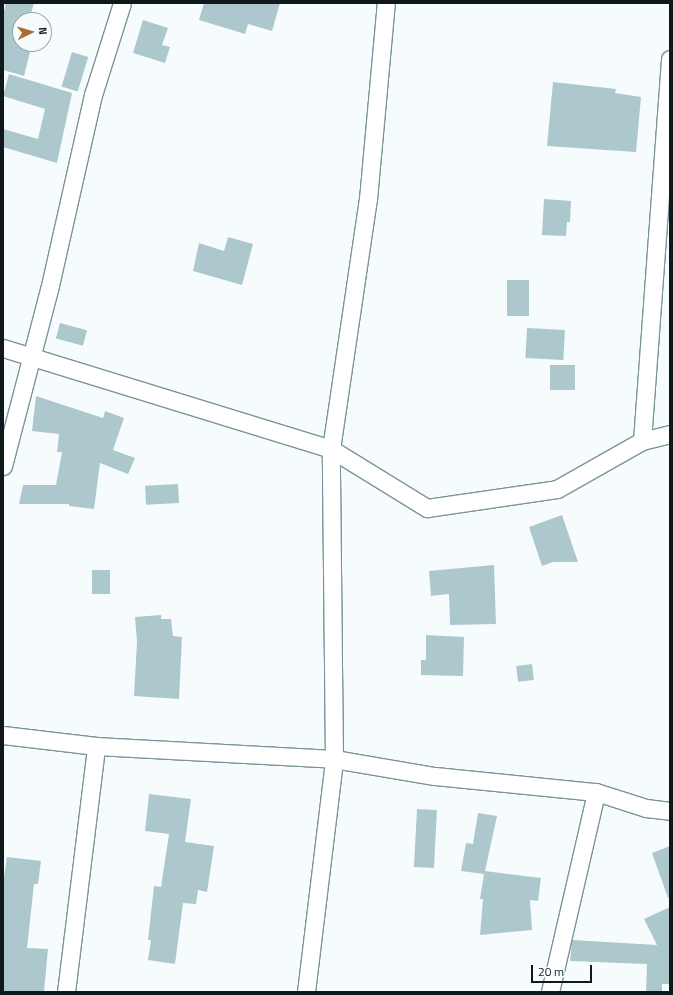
<!DOCTYPE html>
<html>
<head>
<meta charset="utf-8">
<style>
  body { margin:0 }
  #map { position:relative; width:673px; height:995px; overflow:hidden; background:#f6fcfd; font-family:"Titillium Web",sans-serif }
  div>[style] { position:absolute }
  .building>* { inset:0; background:#acc8cd; transform-origin:0 0 }
  .roads { filter:drop-shadow(1px 0 #7a9499) drop-shadow(-1px 0 #7a9499) drop-shadow(0 1px #7a9499) drop-shadow(0 -1px #7a9499) }
  .minor>* { height:17px; margin:-8.5px; padding:0 8.5px; transform-origin:8.5px; border-radius:8.5px; background:#fff }
  span { translate:-50% -50%; white-space:nowrap; text-align:center; line-height:1.15; -webkit-text-stroke:3px #f6fcfd; paint-order:stroke }
  .frame { position:absolute; inset:0; border:4px solid #0f191c; pointer-events:none }
  .north { position:absolute; left:12px; top:12px; width:40px; height:40px; box-sizing:border-box; background:#f6fcfd; border:1px solid #9aa1a3; border-radius:50%; rotate:85deg; font-size:11px; font-weight:700; line-height:16px; text-align:center; color:#0f191c }
  .north::after { content:''; display:block; margin:auto; width:14px; height:18px; background:#aa6d31; clip-path:polygon(50% 0,100% 100%,50% 72%,0 100%) }
  .scale { position:absolute; left:531px; top:965px; width:61px; height:18px; box-sizing:border-box; border:2px solid #0f191c; border-top:0; padding-left:5px; font-size:12px; line-height:14px; white-space:nowrap; color:#0f191c; -webkit-text-stroke:3px #f6fcfd; paint-order:stroke }
</style>
</head>
<body>
<div id="map">
  <div class="building">
    <i style="clip-path:polygon(6px 3px,34px 3px,29px 20px,20px 20px,20px 44px,32px 44px,24px 76px,3px 70px,3px 16px)"></i>
    <i style="clip-path:polygon(204px 3px,280px 3px,272px 31px,248px 24px,245px 34px,199px 20px)"></i>
    <i style="clip-path:polygon(143px 20px,168px 28px,162px 45px,170px 47px,165px 63px,133px 53px)"></i>
    <i style="left:72px;top:52px;width:17px;height:36px;rotate:17deg"></i>
    <i style="clip-path:polygon(9px 74px,72px 93px,57px 163px,3px 147px,3px 129px,38px 139px,45px 109px,3px 96px)"></i>
    <i style="clip-path:polygon(553px 82px,616px 89px,615px 93px,641px 97px,636px 152px,547px 146px)"></i>
    <i style="clip-path:polygon(544px 199px,571px 201px,570px 222px,567px 222px,566px 236px,542px 235px)"></i>
    <i style="clip-path:polygon(228px 237px,253px 244px,242px 285px,193px 271px,199px 243px,224px 251px)"></i>
    <i style="left:507px;top:280px;width:22px;height:36px"></i>
    <i style="left:60px;top:323px;width:28px;height:16px;rotate:15deg"></i>
    <i style="left:527px;top:328px;width:38px;height:30px;rotate:3deg"></i>
    <i style="left:575px;top:365px;width:25px;height:25px;rotate:90deg"></i>
    <i style="clip-path:polygon(36px 396px,103px 418px,105px 411px,124px 418px,113px 450px,135px 458px,128px 474px,100px 463px,94px 509px,69px 506px,69px 504px,19px 504px,23px 485px,56px 485px,62px 452px,57px 452px,59px 434px,32px 431px)"></i>
    <i style="left:178px;top:484px;width:19px;height:33px;rotate:87deg"></i>
    <i style="clip-path:polygon(562px 515px,578px 562px,553px 562px,542px 566px,529px 527px)"></i>
    <i style="clip-path:polygon(494px 565px,496px 624px,450px 625px,449px 594px,431px 596px,429px 571px)"></i>
    <i style="left:92px;top:570px;width:18px;height:24px"></i>
    <i style="clip-path:polygon(161px 615px,161px 619px,171px 619px,173px 636px,182px 637px,179px 699px,134px 696px,137px 642px,135px 617px)"></i>
    <i style="clip-path:polygon(426px 635px,464px 637px,463px 676px,421px 675px,421px 660px,426px 660px)"></i>
    <i style="left:532px;top:664px;width:16px;height:16px;rotate:83deg"></i>
    <i style="clip-path:polygon(149px 794px,191px 799px,185px 842px,214px 846px,207px 892px,198px 890px,196px 904px,183px 903px,175px 964px,148px 960px,151px 940px,148px 940px,154px 886px,161px 887px,169px 834px,145px 831px)"></i>
    <i style="left:417px;top:809px;width:20px;height:58px;rotate:3deg"></i>
    <i style="clip-path:polygon(478px 813px,497px 816px,485px 871px,541px 878px,538px 901px,530px 900px,532px 930px,480px 935px,483px 899px,480px 899px,484px 874px,461px 871px,466px 843px,473px 844px)"></i>
    <i style="clip-path:polygon(670px 846px,670px 898px,668px 898px,652px 853px)"></i>
    <i style="clip-path:polygon(7px 857px,41px 861px,38px 884px,34px 884px,27px 948px,48px 949px,44px 992px,3px 992px,3px 884px)"></i>
    <i style="clip-path:polygon(670px 907px,670px 984px,662px 984px,662px 992px,646px 992px,647px 964px,570px 961px,572px 940px,657px 945px,644px 919px)"></i>
  </div>
  <div class="roads">
    <div class="minor">
      <i style="left:3px;top:348px;width:343px;rotate:17.1deg"></i>
      <i style="left:331px;top:449px;width:113px;rotate:31.6deg"></i>
      <i style="left:427px;top:508px;width:131px;rotate:-8.3deg"></i>
      <i style="left:557px;top:489px;width:98px;rotate:-29.5deg"></i>
      <i style="left:642px;top:441px;width:29px;rotate:-14deg"></i>
      <i style="left:642px;top:441px;width:383px;rotate:-85.8deg"></i>
      <i style="left:3px;top:466px;width:182px;rotate:-75.4deg"></i>
      <i style="left:49px;top:290px;width:200px;rotate:-77.3deg"></i>
      <i style="left:93px;top:95px;width:96px;rotate:-72.5deg"></i>
      <i style="left:3px;top:735px;width:94px;rotate:6.7deg"></i>
      <i style="left:96px;top:746px;width:238px;rotate:3.1deg"></i>
      <i style="left:334px;top:759px;width:102px;rotate:9.6deg"></i>
      <i style="left:435px;top:776px;width:162px;rotate:5.7deg"></i>
      <i style="left:596px;top:792px;width:52px;rotate:17.7deg"></i>
      <i style="left:646px;top:808px;width:24px;rotate:7deg"></i>
      <i style="left:66px;top:992px;width:248px;rotate:-83deg"></i>
      <i style="left:306px;top:992px;width:235px;rotate:-83.1deg"></i>
      <i style="left:334px;top:759px;width:310px;rotate:-90.6deg"></i>
      <i style="left:331px;top:449px;width:253px;rotate:-81.6deg"></i>
      <i style="left:368px;top:199px;width:197px;rotate:-84.8deg"></i>
      <i style="left:550px;top:992px;width:205px;rotate:-77deg"></i>
    </div>
  </div>
  <div class="frame"></div>
  <div class="north">N</div>
  <div class="scale">20 m</div>
</div>
</body>
</html>
